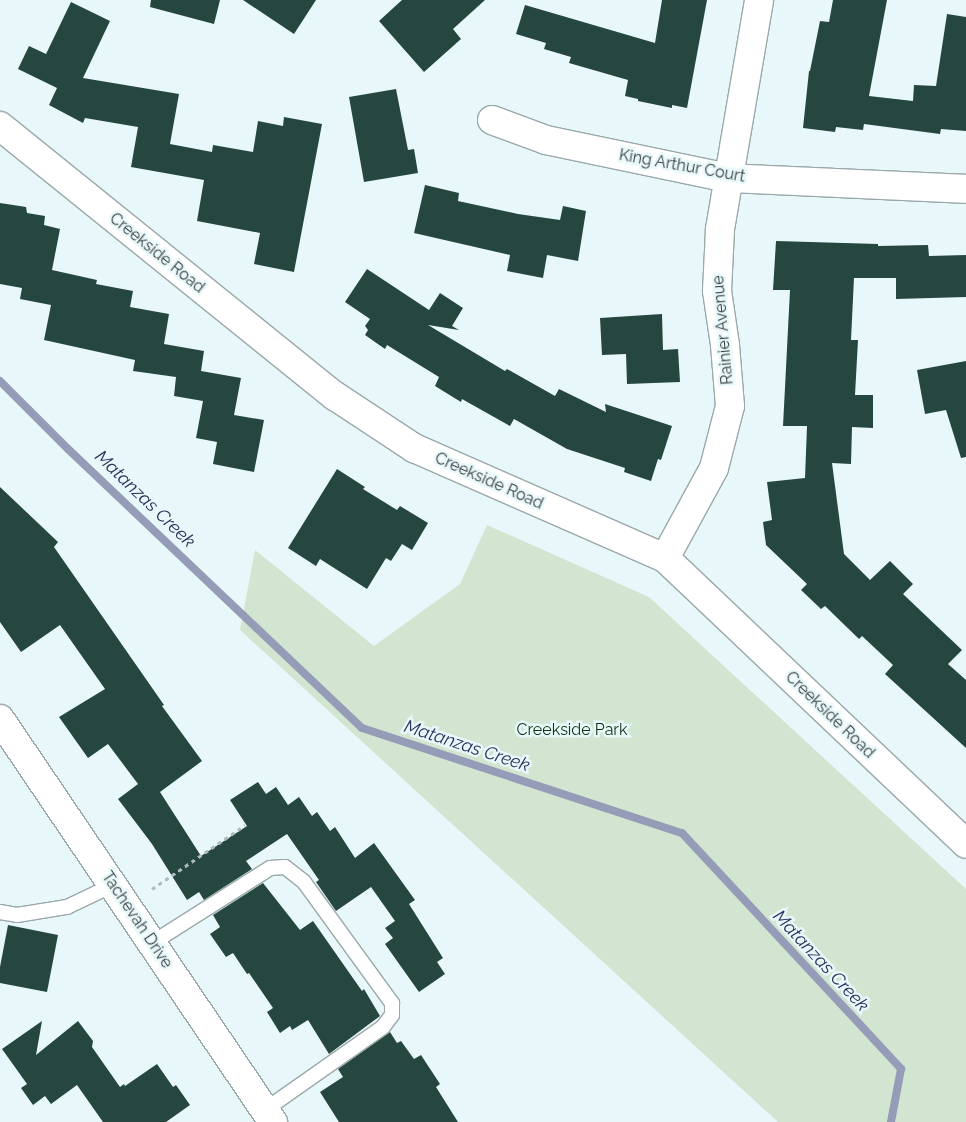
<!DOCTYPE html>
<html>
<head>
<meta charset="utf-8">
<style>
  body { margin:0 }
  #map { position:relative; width:966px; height:1122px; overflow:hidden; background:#e8f8fa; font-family:Raleway,sans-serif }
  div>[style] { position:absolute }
  .green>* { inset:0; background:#d2e5d1 }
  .stream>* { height:8px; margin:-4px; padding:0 4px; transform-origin:4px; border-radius:4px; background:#949cb7 }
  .building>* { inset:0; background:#26473f }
  .path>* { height:3px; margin-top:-1.5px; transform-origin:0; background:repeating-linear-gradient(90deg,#aebabc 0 4px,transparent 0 8px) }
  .roads { filter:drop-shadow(1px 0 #9aa8ab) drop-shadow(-1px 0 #9aa8ab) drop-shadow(0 1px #9aa8ab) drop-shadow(0 -1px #9aa8ab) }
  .service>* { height:14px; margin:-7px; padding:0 7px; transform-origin:7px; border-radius:7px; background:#fff }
  .minor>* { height:28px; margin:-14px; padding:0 14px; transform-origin:14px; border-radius:14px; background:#fff }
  span { translate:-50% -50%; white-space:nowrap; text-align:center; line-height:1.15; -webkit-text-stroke:5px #e8f8fa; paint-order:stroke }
  .street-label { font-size:16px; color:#373d3e }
  .park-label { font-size:16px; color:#103413 }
  .water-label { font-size:18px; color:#273058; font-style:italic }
</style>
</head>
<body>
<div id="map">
  <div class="green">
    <i style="clip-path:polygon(487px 525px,649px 597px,966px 889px,966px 1122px,778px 1122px,240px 630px,255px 550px,374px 646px,460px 584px)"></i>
  </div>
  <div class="stream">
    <i style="left:0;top:381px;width:96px;rotate:45deg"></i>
    <i style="left:68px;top:449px;width:405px;rotate:43.5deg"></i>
    <i style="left:362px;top:728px;width:337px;rotate:18.2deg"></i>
    <i style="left:682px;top:833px;width:322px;rotate:47.1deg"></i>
    <i style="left:901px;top:1069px;width:54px;rotate:100.7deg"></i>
  </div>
  <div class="building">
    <i style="clip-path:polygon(151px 0,220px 0,214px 24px,150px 7px)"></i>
    <i style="clip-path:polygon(243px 0,316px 0,294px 34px)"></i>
    <i style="clip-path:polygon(402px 0,485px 0,453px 29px,461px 39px,424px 72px,379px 21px)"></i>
    <i style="clip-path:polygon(662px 0,707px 0,687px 108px,672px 105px,672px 108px,638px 101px,638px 99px,625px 96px,628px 80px,569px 63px,571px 57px,544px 49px,546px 43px,516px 34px,525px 5px,655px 43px)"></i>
    <i style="clip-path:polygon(833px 0,887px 0,869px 96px,913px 101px,914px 85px,936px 86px,947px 14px,966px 17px,966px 131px,941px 129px,940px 134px,864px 124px,863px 130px,836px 127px,835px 132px,803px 128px,809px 71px,810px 71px,820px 21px,829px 22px)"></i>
    <i style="clip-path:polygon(71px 2px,110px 21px,83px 78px,179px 94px,170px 144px,212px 152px,213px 145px,253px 152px,258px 121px,283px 126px,284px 117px,322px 124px,294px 272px,254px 264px,260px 233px,197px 221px,204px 180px,131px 167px,138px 127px,85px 118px,83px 123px,49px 105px,57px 88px,18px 69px,29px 46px,46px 54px)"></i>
    <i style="clip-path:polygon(396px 89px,408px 150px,414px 149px,418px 173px,364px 182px,349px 97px)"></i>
    <i style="clip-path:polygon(425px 185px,459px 193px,458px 201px,518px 214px,560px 220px,563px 206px,586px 211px,578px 261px,547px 255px,543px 278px,507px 271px,510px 255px,414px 233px)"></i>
    <i style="clip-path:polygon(0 203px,26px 207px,27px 213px,45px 216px,44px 225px,60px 229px,52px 270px,97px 280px,96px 284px,133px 291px,130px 307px,169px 314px,164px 344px,204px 351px,201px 371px,241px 378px,234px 415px,264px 420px,254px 472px,213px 464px,217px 442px,196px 438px,203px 401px,174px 396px,176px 377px,133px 371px,135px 360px,44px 340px,51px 305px,20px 299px,22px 288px,0 284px)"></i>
    <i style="clip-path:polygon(776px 241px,878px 244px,878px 246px,928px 245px,929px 256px,966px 255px,966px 297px,896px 299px,896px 278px,854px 278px,851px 340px,858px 340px,855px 395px,873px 395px,873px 428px,852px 427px,851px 464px,832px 463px,844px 554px,870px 580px,890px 561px,913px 584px,903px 594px,962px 650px,948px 664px,966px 680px,966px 748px,885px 674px,893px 665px,862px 636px,859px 639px,825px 606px,821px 609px,801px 590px,807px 584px,766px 545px,763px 522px,772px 520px,767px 482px,805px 478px,807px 426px,783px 426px,790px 290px,773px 290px)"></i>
    <i style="clip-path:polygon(367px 269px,429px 310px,440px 293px,463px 308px,452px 326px,459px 330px,428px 325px,505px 371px,507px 369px,555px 396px,559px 389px,606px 412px,605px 404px,672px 426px,661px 460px,658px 459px,651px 481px,624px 472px,625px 468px,567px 449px,514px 419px,510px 426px,462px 399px,461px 402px,435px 386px,439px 377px,387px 345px,385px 349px,365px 335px,368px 330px,365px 326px,370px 319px,345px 302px)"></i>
    <i style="clip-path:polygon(662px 314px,663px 350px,678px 349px,680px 382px,627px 384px,626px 354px,602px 355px,600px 318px)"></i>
    <i style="clip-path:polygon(966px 361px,966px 457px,961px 458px,946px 410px,925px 414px,917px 370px)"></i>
    <i style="clip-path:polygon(337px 469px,365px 487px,363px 489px,397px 510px,400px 506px,428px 523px,412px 550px,402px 544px,391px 561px,386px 558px,367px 589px,320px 559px,316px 566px,288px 548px)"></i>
    <i style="clip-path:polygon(0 487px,58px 542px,54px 547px,164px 705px,162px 706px,202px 761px,160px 792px,201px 856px,247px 826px,230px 800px,258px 782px,266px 794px,276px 787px,288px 805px,299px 797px,312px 816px,317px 812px,330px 831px,335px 827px,355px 858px,374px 843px,415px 900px,409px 904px,443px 958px,437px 962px,445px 974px,419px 992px,385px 944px,393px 938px,385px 928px,395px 921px,371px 887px,336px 911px,316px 882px,319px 880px,287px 834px,246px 861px,252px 869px,204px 900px,199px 892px,187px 900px,152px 844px,118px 799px,138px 784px,108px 744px,88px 758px,59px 717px,105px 689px,60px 625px,21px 652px,0 622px)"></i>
    <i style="clip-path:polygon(263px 883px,300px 930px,313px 921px,362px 991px,364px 989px,380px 1016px,329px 1054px,308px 1020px,292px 1030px,290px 1026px,280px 1033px,267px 1012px,273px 1008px,249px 973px,247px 974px,233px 953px,226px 957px,210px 934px,220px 927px,213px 915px)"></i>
    <i style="clip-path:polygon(8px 925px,58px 935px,47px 992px,0 983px,0 967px)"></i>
    <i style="clip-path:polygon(42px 1021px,36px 1055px,78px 1021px,93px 1041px,92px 1047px,120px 1087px,124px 1084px,125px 1086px,157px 1064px,173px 1087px,176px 1085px,190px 1105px,166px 1122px,103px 1122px,77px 1085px,51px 1104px,45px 1096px,33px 1105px,21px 1088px,27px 1084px,2px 1049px)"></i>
    <i style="clip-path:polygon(390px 1032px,397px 1043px,401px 1041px,414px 1059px,421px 1055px,440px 1084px,436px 1087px,458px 1122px,339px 1122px,320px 1092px,343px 1077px,338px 1069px)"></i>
  </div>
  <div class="path">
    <i style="left:152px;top:889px;width:113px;rotate:-34.5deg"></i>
  </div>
  <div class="roads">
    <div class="service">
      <i style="left:0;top:912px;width:17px;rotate:10deg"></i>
      <i style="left:17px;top:915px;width:51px;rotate:-9.1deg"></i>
      <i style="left:67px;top:907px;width:51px;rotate:-25.6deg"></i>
      <i style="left:152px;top:943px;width:140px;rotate:-32.4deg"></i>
      <i style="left:270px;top:868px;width:15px;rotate:-4deg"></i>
      <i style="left:285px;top:867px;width:24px;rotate:38deg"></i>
      <i style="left:304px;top:882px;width:150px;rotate:54deg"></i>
      <i style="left:392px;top:1003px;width:12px;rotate:90deg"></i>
      <i style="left:392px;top:1015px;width:15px;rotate:127deg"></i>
      <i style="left:383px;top:1027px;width:144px;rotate:144.9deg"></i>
    </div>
    <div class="minor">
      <i style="left:492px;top:120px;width:58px;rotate:20.3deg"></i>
      <i style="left:546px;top:140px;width:186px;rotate:11.8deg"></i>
      <i style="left:728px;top:178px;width:238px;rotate:2.6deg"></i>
      <i style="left:0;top:126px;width:430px;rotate:38.9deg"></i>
      <i style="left:335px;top:396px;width:95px;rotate:33.4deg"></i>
      <i style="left:414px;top:448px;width:274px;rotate:23.7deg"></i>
      <i style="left:665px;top:558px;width:415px;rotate:43.5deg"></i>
      <i style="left:665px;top:558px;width:102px;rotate:-61.4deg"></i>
      <i style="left:714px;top:468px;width:64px;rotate:-75.5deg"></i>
      <i style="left:730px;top:406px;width:61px;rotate:-94.7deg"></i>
      <i style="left:725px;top:345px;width:55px;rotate:-98.4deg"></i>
      <i style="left:717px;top:291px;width:62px;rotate:-87.2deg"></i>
      <i style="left:720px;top:229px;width:232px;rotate:-80.3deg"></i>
      <i style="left:0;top:719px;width:487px;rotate:55.9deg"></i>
    </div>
  </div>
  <div class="street-label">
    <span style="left:682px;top:166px;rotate:10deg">King Arthur Court</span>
    <span style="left:157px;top:253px;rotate:39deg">Creekside Road</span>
    <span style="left:723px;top:330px;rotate:-95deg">Rainier Avenue</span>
    <span style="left:489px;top:481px;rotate:24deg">Creekside Road</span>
    <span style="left:830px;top:715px;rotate:44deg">Creekside Road</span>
    <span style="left:137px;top:920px;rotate:56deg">Tachevah Drive</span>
  </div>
  <div class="park-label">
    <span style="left:572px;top:730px">Creekside Park</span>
  </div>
  <div class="water-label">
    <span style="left:145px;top:499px;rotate:44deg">Matanzas Creek</span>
    <span style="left:467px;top:746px;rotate:18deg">Matanzas Creek</span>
    <span style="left:821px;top:961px;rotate:47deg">Matanzas Creek</span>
  </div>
</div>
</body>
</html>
